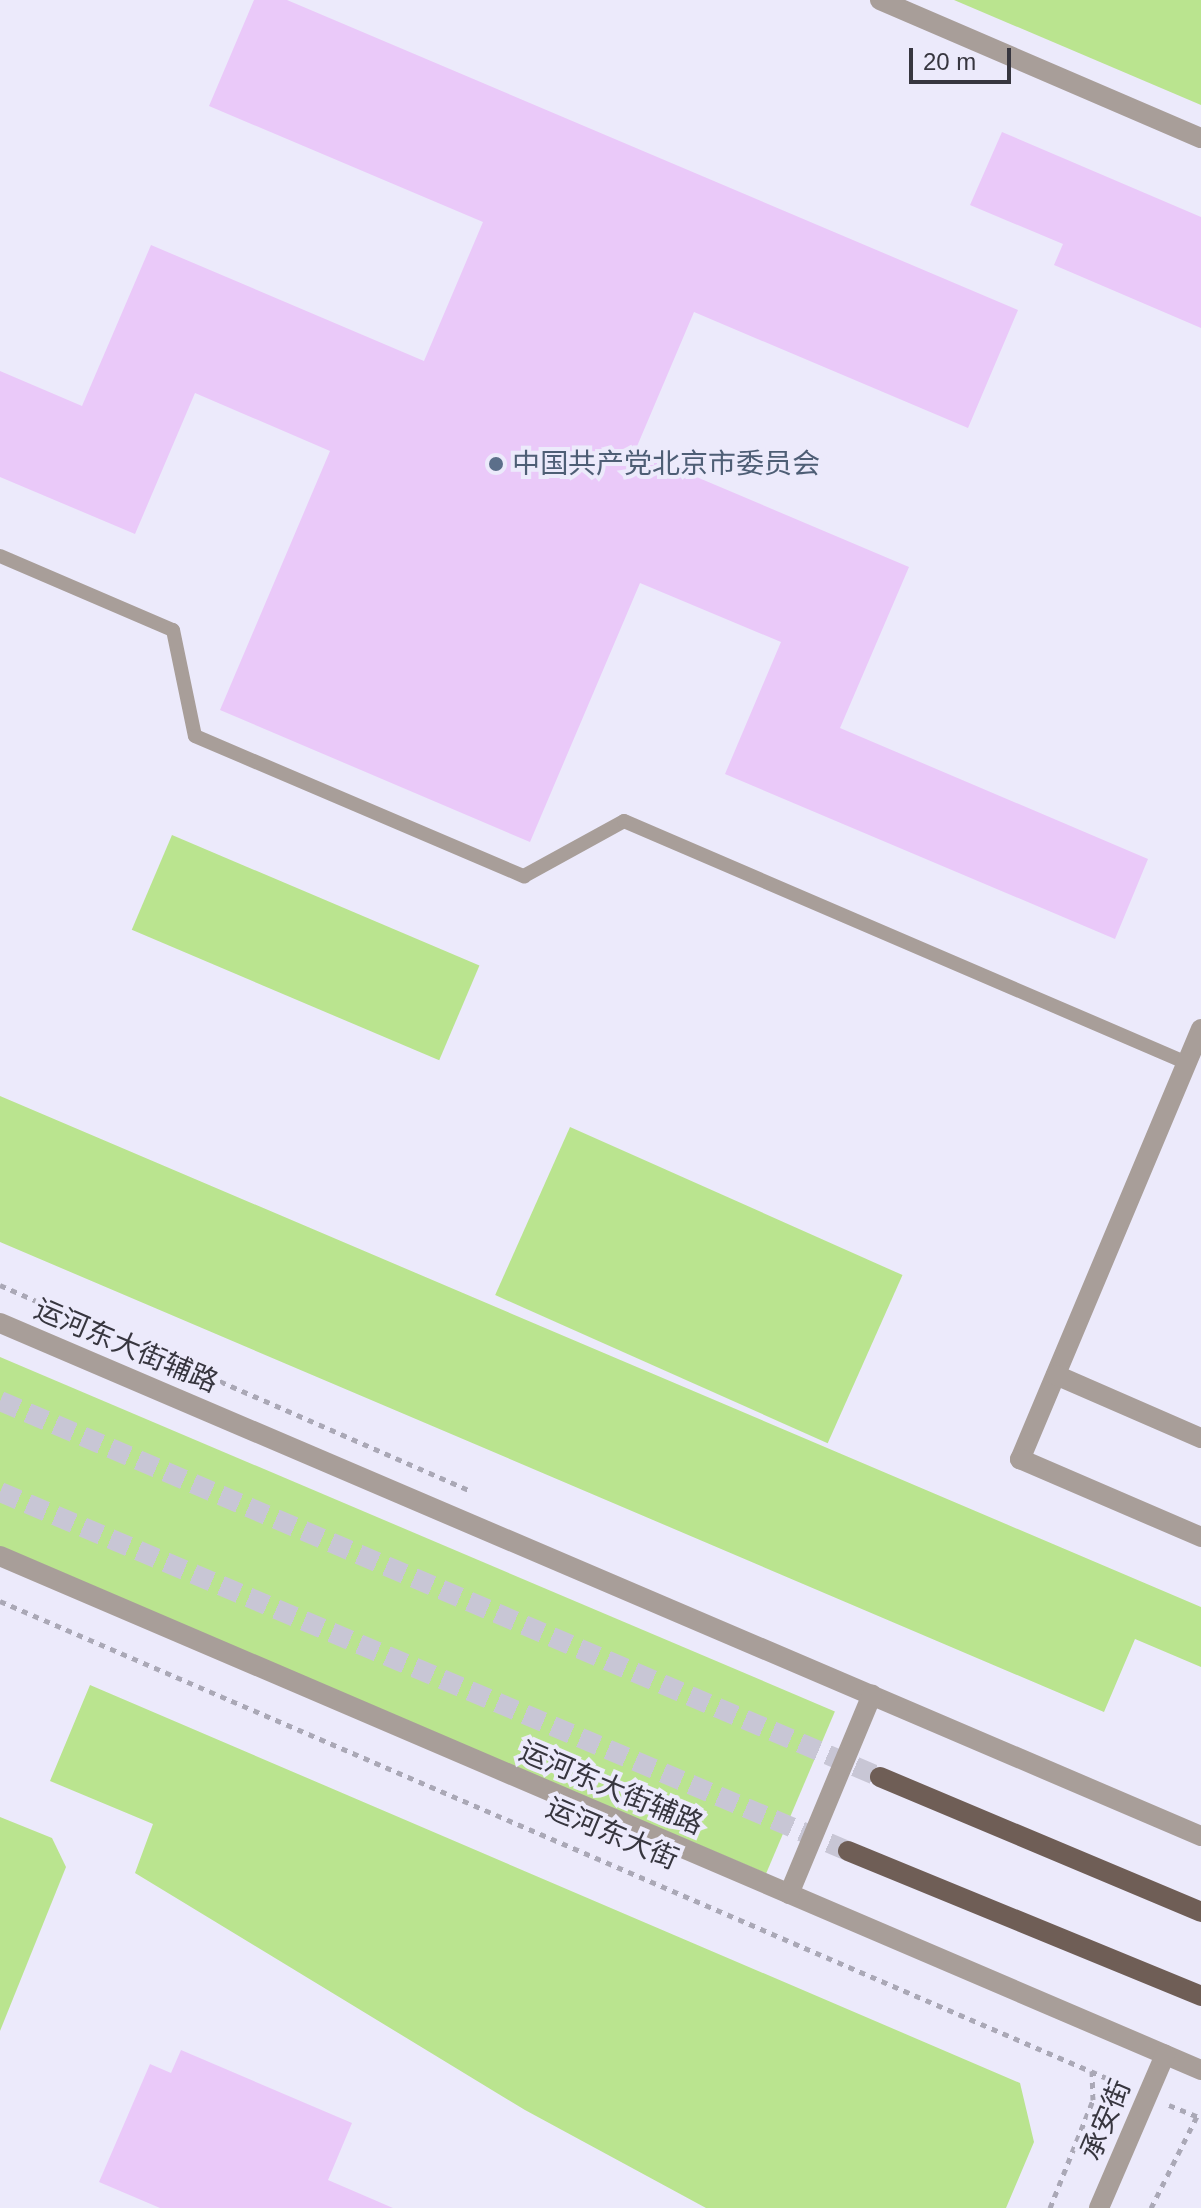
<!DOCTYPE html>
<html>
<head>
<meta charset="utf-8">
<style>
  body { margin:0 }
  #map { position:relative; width:1201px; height:2208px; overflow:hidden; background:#eceafb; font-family:Arial,"Noto Sans SC",sans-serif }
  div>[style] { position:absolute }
  .green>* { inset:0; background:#bae48f; transform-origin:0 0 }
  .building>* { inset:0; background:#eac9f9 }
  .primary-tunnel>* { height:20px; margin-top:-10px; transform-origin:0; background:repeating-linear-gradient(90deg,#c8c6d5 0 20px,transparent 0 30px) }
  .path>* { height:5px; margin-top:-2.5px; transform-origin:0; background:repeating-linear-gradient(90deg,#aaa8b6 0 6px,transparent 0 12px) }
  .service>* { height:14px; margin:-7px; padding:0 7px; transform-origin:7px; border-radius:7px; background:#a89e99 }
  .pedestrian>* { height:20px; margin:-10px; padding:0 10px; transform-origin:10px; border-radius:10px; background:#a89e99 }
  .minor>* { height:20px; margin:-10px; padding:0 10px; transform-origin:10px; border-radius:10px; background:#a89e99 }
  .tertiary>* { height:20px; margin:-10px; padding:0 10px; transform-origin:10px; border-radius:10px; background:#a89e99 }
  .primary>* { height:20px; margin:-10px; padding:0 10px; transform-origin:10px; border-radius:10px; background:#6f5e56 }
  .dots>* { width:22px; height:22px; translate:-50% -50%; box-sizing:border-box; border:4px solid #eceafb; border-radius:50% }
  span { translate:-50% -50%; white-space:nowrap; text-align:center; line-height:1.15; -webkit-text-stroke:8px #eceafb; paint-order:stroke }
  .service-label { font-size:28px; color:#4e5e75 }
  .left { translate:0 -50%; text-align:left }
  .street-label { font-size:28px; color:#37363f }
  .scale { position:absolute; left:909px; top:48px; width:102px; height:36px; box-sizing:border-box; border:4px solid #37363f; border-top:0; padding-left:10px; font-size:24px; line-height:28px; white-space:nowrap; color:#37363f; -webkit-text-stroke:6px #eceafb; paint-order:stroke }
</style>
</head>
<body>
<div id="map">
  <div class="green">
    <i style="clip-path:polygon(954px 0,1201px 0,1201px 105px)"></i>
    <i style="left:172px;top:835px;width:334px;height:103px;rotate:23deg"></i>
    <i style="clip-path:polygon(0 1096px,1201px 1607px,1201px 1667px,1135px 1639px,1104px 1712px,0 1242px)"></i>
    <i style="left:570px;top:1127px;width:364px;height:184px;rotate:24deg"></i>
    <i style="left:0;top:1357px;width:907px;height:176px;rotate:23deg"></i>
    <i style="clip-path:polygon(90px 1685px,1020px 2083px,1034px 2142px,1006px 2208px,706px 2208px,525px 2110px,135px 1873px,153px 1824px,50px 1781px)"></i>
    <i style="clip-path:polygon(0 1817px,52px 1838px,66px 1867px,0 2031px)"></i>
  </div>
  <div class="building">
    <i style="clip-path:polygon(254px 0,287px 0,1018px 310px,968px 428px,694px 312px,635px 451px,909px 567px,840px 728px,1148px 859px,1115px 939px,725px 774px,781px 642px,640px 583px,530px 842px,220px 710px,330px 451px,195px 393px,135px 534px,0 477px,0 371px,82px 406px,151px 245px,424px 361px,483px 222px,209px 106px)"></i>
    <i style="clip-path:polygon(1002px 132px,1201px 217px,1201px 328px,1054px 265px,1063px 244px,970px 205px)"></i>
    <i style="clip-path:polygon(181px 2050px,352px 2123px,328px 2180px,393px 2208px,160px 2208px,99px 2182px,150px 2064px,171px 2073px)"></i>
  </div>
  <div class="primary-tunnel">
    <i style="left:0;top:1401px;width:957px;rotate:23.14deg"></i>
    <i style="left:0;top:1492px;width:921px;rotate:22.95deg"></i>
  </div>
  <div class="path">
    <i style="left:0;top:1285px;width:514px;rotate:23.62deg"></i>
    <i style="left:0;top:1601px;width:1223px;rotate:23.32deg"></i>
    <i style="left:1169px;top:2105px;width:35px;rotate:22deg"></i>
    <i style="left:1050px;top:2208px;width:116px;rotate:-68.3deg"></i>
    <i style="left:1093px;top:2100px;width:29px;rotate:-92deg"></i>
    <i style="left:1151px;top:2208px;width:103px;rotate:-63.4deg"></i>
  </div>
  <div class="service">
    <i style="left:0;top:556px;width:188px;rotate:23.2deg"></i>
    <i style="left:173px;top:630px;width:108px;rotate:78.3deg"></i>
    <i style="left:195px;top:736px;width:358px;rotate:23.1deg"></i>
    <i style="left:524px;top:876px;width:114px;rotate:-28.8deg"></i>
    <i style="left:624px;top:821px;width:613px;rotate:23.26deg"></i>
  </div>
  <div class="pedestrian">
    <i style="left:880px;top:0;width:349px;rotate:23.3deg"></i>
  </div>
  <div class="minor">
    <i style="left:1201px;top:1029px;width:467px;rotate:112.8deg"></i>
    <i style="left:1020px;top:1459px;width:197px;rotate:23.3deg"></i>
    <i style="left:1056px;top:1375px;width:158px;rotate:23.5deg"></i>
  </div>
  <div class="tertiary">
    <i style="left:0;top:1323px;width:1306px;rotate:23.13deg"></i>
    <i style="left:0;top:1556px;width:1306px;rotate:23.17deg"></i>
    <i style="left:789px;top:1894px;width:216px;rotate:-67.4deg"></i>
    <i style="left:1099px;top:2208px;width:167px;rotate:-66.7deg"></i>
  </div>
  <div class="primary">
    <i style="left:880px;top:1777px;width:348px;rotate:22.8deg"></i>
    <i style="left:848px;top:1851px;width:382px;rotate:22.3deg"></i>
  </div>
  <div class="dots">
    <i style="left:496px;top:464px;background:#5c6f8a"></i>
  </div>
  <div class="service-label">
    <span class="left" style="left:512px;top:464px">中国共产党北京市委员会</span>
  </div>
  <div class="street-label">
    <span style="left:126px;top:1346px;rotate:23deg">运河东大街辅路</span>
    <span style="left:611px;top:1788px;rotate:23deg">运河东大街辅路</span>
    <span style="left:612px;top:1834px;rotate:23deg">运河东大街</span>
    <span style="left:1106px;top:2120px;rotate:-67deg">承安街</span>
  </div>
  <div class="scale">20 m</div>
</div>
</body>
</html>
